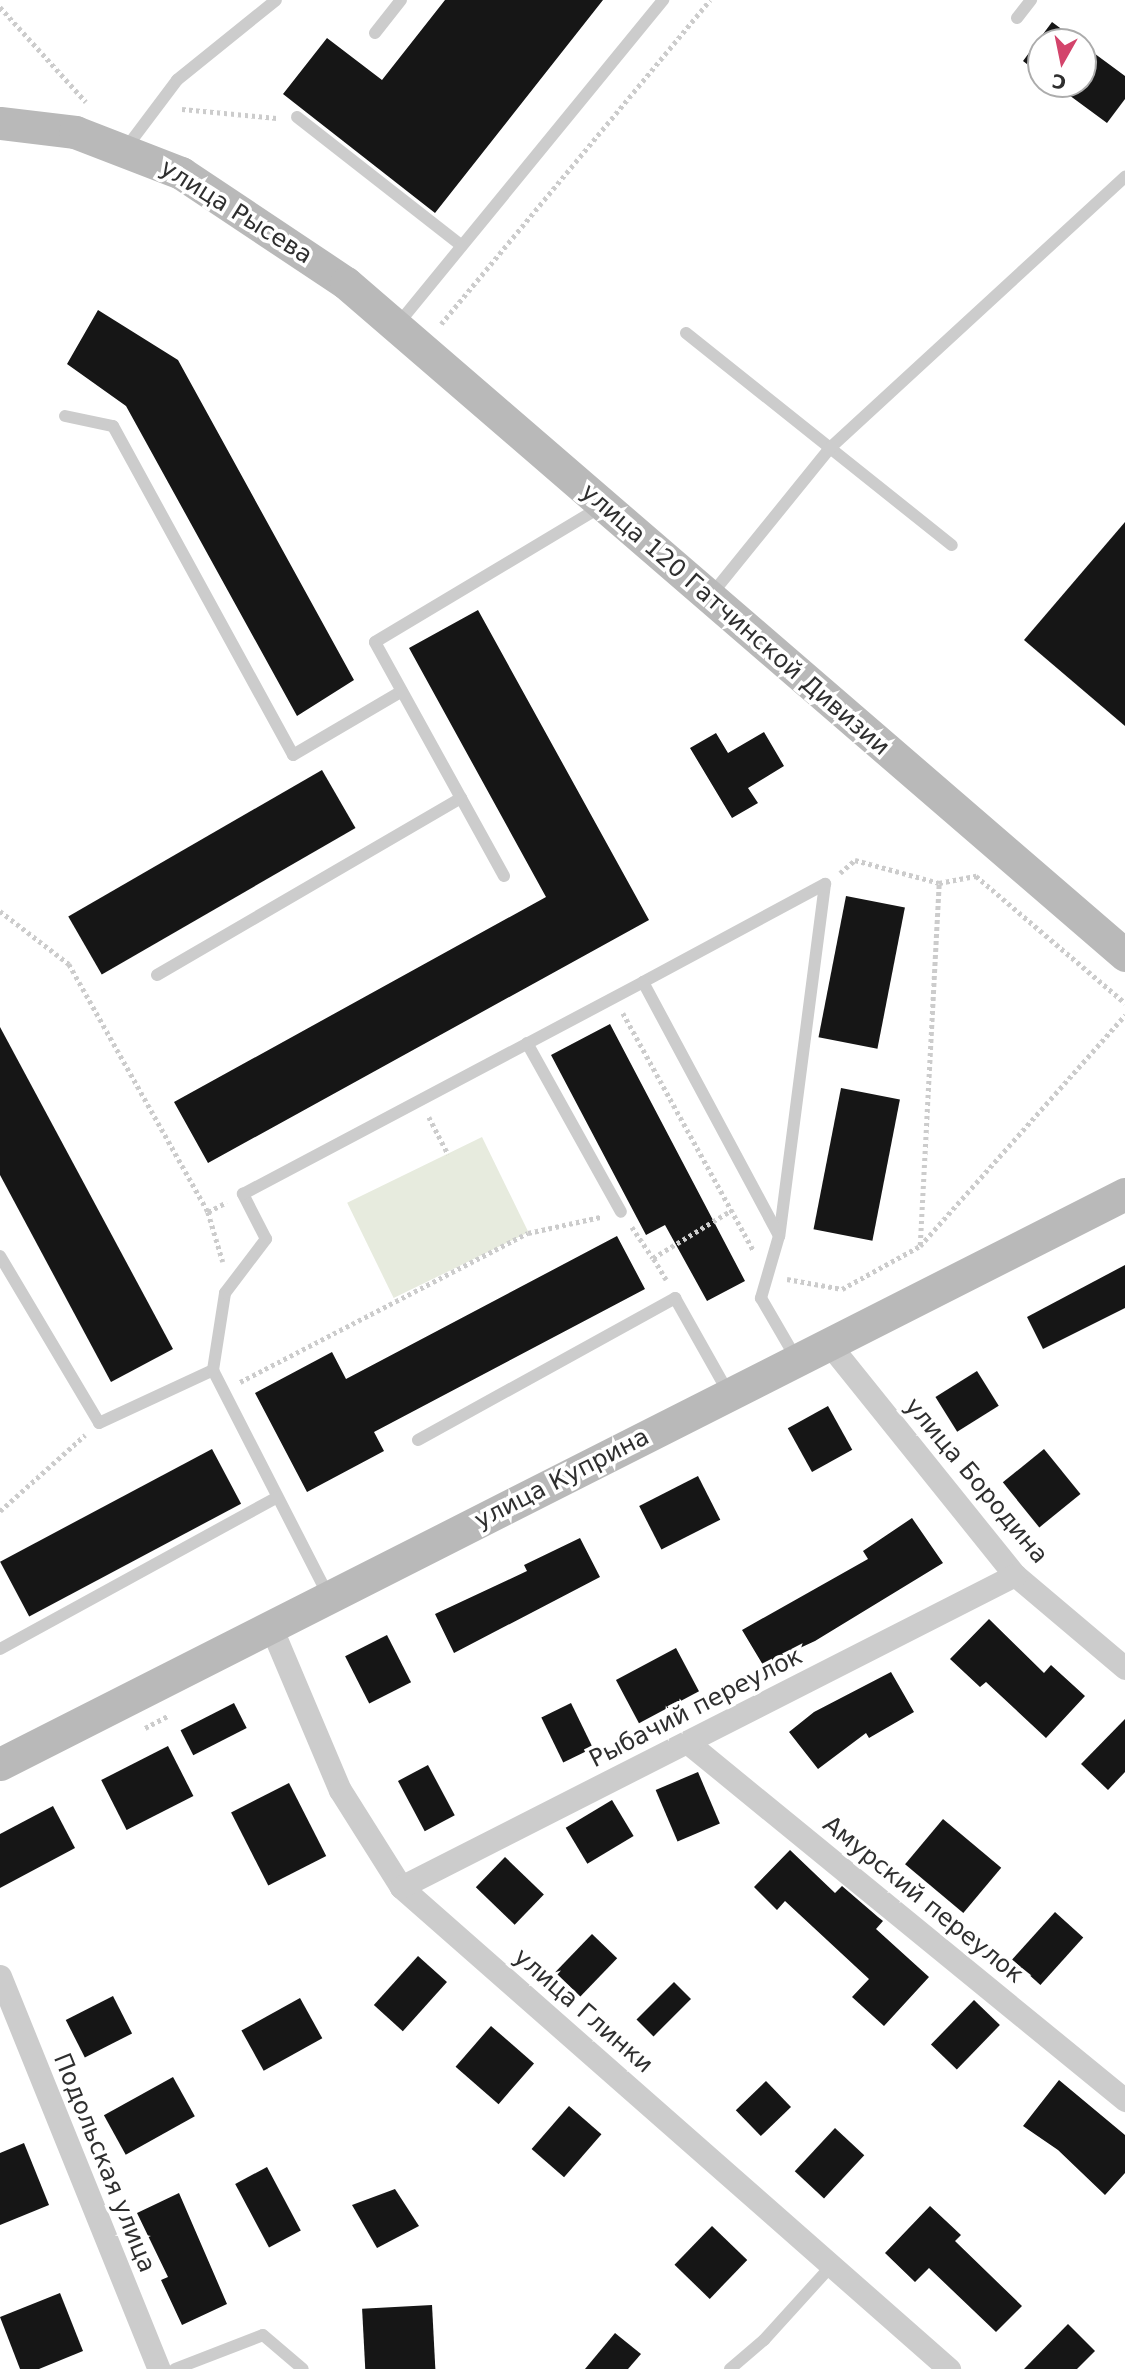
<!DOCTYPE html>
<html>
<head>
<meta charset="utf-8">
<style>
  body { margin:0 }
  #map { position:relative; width:1125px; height:2369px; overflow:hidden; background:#fff; font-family:"DejaVu Sans",sans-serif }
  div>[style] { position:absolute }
  .green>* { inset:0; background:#e7ebde; transform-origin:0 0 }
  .building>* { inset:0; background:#161616; transform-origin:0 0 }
  .path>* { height:4.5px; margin-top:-2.25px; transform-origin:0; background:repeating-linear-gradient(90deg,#ccc 0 3.5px,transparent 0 7px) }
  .lane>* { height:12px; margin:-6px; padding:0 6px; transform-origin:6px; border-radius:6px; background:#ccc }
  .street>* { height:23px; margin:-11.5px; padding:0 11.5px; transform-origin:11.5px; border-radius:11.5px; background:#ccc }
  .secondary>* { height:33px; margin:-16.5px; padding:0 16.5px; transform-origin:16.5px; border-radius:16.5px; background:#b9b9b9 }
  span { translate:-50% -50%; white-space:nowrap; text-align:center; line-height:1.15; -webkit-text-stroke:7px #fff; paint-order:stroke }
  .street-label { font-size:24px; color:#2f2f2f }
  .north { position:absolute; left:1027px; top:28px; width:70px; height:70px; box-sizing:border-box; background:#fff; border:2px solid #acacac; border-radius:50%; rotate:189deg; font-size:19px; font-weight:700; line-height:28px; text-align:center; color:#2f2f2f }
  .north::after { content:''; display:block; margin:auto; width:24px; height:32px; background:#d3446b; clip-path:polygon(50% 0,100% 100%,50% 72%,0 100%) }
</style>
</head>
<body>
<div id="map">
  <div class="green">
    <i style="left:482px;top:1137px;width:106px;height:150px;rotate:64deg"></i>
  </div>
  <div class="building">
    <i style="clip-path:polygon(445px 0,603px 0,435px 213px,283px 94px,327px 38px,382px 80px)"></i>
    <i style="clip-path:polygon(1052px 22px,1079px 42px,1041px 42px,1041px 75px,1023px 61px)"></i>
    <i style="clip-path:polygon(1083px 45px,1125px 76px,1125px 99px,1107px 123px,1054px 84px,1083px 84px)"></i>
    <i style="clip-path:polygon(98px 310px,178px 360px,354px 680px,297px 716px,126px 406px,67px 364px)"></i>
    <i style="clip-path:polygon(1125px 522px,1125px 726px,1024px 640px)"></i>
    <i style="clip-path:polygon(478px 610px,649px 920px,208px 1163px,174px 1102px,546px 897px,409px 648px)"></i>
    <i style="clip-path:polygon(764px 732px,784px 766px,748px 788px,758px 803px,732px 818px,690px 748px,716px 733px,728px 753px)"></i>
    <i style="left:322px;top:770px;width:67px;height:293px;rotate:60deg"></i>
    <i style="left:846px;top:896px;width:60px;height:144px;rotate:11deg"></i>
    <i style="clip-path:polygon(610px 1024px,745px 1281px,707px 1301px,665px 1225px,646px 1235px,551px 1055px)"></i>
    <i style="clip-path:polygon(0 1027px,173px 1349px,111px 1382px,0 1175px)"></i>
    <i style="left:841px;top:1088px;width:60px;height:144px;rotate:11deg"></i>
    <i style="clip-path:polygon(617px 1236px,645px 1289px,374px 1432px,384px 1451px,307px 1492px,255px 1393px,332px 1352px,346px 1379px)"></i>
    <i style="clip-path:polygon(1125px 1265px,1125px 1308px,1043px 1349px,1027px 1317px)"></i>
    <i style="left:977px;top:1371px;width:41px;height:49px;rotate:58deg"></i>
    <i style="left:828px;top:1406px;width:50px;height:46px;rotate:61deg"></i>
    <i style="left:212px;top:1449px;width:62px;height:240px;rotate:62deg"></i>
    <i style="left:1044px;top:1449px;width:58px;height:53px;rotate:51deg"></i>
    <i style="left:698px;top:1476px;width:49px;height:66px;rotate:63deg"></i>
    <i style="clip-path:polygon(912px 1518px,943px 1563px,815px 1641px,763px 1665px,742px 1630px,868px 1559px,863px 1551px)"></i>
    <i style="clip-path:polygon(580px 1538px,600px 1577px,454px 1653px,435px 1614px,527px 1571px,524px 1565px)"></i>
    <i style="clip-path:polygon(989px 1619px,1044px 1673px,1051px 1665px,1085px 1696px,1046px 1738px,986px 1682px,980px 1687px,950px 1659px)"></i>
    <i style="left:387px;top:1635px;width:53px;height:47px;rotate:63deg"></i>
    <i style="left:676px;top:1648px;width:49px;height:68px;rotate:62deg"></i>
    <i style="clip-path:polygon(891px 1672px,914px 1712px,869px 1738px,866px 1733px,818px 1769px,789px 1732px,814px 1712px)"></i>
    <i style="left:234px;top:1703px;width:28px;height:60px;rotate:63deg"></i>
    <i style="left:571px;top:1703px;width:50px;height:33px;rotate:64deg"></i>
    <i style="clip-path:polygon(1125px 1719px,1125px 1772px,1108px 1790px,1081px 1764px)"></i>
    <i style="left:168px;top:1746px;width:56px;height:75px;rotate:63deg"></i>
    <i style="left:428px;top:1765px;width:57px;height:34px;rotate:62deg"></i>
    <i style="left:698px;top:1772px;width:56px;height:46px;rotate:67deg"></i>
    <i style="left:289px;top:1783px;width:82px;height:65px;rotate:63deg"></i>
    <i style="left:612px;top:1800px;width:42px;height:54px;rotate:59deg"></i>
    <i style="clip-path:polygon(53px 1806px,75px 1848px,0 1888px,0 1834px)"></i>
    <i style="left:943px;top:1819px;width:76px;height:59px;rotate:40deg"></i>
    <i style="clip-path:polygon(790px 1850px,835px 1893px,842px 1886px,878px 1917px,883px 1921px,876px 1929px,929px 1977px,884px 2026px,852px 1997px,869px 1979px,785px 1901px,777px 1910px,754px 1887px)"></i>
    <i style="left:505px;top:1857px;width:54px;height:42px;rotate:44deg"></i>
    <i style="left:1055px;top:1912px;width:38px;height:64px;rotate:42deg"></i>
    <i style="left:592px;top:1934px;width:35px;height:53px;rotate:44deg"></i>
    <i style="left:418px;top:1956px;width:39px;height:66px;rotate:42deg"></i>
    <i style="left:674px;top:1982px;width:24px;height:53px;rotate:45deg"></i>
    <i style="left:113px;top:1996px;width:42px;height:53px;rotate:63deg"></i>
    <i style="left:300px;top:1998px;width:46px;height:67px;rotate:61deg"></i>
    <i style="left:974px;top:2000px;width:36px;height:62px;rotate:44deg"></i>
    <i style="left:491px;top:2026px;width:57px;height:54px;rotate:41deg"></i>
    <i style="left:173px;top:2077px;width:45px;height:79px;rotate:61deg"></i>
    <i style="clip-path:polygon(1059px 2080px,1125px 2135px,1125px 2173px,1105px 2195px,1058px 2150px,1023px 2126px)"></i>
    <i style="left:766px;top:2081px;width:36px;height:42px;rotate:46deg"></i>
    <i style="left:569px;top:2106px;width:43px;height:57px;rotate:41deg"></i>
    <i style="left:835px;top:2128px;width:40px;height:59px;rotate:43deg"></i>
    <i style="clip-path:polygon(24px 2143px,49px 2205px,0 2225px,0 2153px)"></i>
    <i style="left:267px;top:2167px;width:72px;height:36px;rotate:62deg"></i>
    <i style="clip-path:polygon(395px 2189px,419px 2226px,377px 2248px,352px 2205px)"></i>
    <i style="clip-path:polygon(179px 2193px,227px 2304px,182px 2325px,161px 2280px,168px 2277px,137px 2213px)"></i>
    <i style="clip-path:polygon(930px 2206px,961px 2235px,955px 2241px,1022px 2306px,996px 2332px,929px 2268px,915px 2282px,885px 2253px)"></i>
    <i style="left:712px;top:2226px;width:49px;height:54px;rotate:44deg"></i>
    <i style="clip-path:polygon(60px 2293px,83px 2351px,39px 2369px,20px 2369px,0 2317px)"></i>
    <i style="left:432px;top:2305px;width:64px;height:70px;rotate:87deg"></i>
    <i style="clip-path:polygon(1068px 2324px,1095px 2351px,1077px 2369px,1024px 2369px)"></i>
    <i style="clip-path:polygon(615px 2333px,641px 2354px,628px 2369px,585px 2369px)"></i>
  </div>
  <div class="path">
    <i style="left:0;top:7px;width:128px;rotate:47.8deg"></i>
    <i style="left:182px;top:109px;width:95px;rotate:5.4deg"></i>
    <i style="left:441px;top:324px;width:421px;rotate:-50.3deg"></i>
    <i style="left:840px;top:873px;width:20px;rotate:-41deg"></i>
    <i style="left:855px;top:860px;width:87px;rotate:15.3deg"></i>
    <i style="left:939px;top:883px;width:38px;rotate:-11deg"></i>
    <i style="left:976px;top:876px;width:196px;rotate:40.4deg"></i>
    <i style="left:0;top:911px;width:87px;rotate:37.5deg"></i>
    <i style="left:69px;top:964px;width:284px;rotate:60.7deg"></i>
    <i style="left:208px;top:1212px;width:21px;rotate:-28deg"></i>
    <i style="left:623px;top:1013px;width:272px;rotate:61.2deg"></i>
    <i style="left:429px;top:1117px;width:42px;rotate:62.8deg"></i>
    <i style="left:208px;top:1212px;width:52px;rotate:73.3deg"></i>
    <i style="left:632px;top:1227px;width:37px;rotate:56deg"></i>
    <i style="left:920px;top:1245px;width:362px;rotate:-87deg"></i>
    <i style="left:787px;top:1279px;width:56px;rotate:10.3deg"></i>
    <i style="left:842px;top:1289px;width:89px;rotate:-28.9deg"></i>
    <i style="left:920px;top:1246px;width:309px;rotate:-48.4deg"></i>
    <i style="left:666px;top:1280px;width:26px;rotate:-121deg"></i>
    <i style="left:653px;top:1258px;width:92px;rotate:-31.3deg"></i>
    <i style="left:240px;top:1382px;width:324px;rotate:-27.4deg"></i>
    <i style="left:528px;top:1233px;width:74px;rotate:-12.5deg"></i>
    <i style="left:0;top:1511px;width:114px;rotate:-41.8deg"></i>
    <i style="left:145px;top:1728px;width:26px;rotate:-28deg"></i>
  </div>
  <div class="lane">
    <i style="left:1017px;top:18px;width:23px;rotate:-52deg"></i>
    <i style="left:375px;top:33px;width:42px;rotate:-51.8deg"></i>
    <i style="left:297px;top:117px;width:209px;rotate:38deg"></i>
    <i style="left:126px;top:148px;width:85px;rotate:-53.1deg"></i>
    <i style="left:177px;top:80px;width:127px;rotate:-38.9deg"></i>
    <i style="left:398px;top:324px;width:419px;rotate:-50.7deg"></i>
    <i style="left:686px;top:333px;width:340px;rotate:38.6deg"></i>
    <i style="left:65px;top:416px;width:49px;rotate:11.8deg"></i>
    <i style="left:113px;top:426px;width:375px;rotate:61.3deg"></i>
    <i style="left:293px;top:755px;width:126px;rotate:-30.4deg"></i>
    <i style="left:711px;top:595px;width:189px;rotate:-51deg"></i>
    <i style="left:830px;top:448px;width:401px;rotate:-42.6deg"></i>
    <i style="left:504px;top:876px;width:267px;rotate:-118.9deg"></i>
    <i style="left:375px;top:642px;width:263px;rotate:-30.9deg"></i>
    <i style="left:157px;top:975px;width:352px;rotate:-30.2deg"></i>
    <i style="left:643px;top:982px;width:207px;rotate:-28.3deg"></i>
    <i style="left:825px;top:884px;width:355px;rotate:97.4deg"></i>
    <i style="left:527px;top:1043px;width:193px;rotate:60.9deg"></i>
    <i style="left:0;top:1256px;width:194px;rotate:59.3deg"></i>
    <i style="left:99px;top:1423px;width:126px;rotate:-24.9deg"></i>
    <i style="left:418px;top:1440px;width:294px;rotate:-28.9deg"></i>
    <i style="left:675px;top:1298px;width:110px;rotate:60.6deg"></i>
    <i style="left:329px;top:1597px;width:255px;rotate:-117.1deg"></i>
    <i style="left:213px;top:1370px;width:78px;rotate:-81.1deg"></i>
    <i style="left:225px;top:1293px;width:68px;rotate:-52.8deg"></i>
    <i style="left:266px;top:1239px;width:51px;rotate:-117.1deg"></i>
    <i style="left:243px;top:1194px;width:453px;rotate:-27.9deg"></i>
    <i style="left:643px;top:982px;width:288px;rotate:61.8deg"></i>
    <i style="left:779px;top:1236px;width:65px;rotate:106.2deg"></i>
    <i style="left:761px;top:1298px;width:72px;rotate:59.9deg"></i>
    <i style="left:0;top:1649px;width:315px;rotate:-28.7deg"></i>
    <i style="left:175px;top:2369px;width:94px;rotate:-21.1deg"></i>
    <i style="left:263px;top:2335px;width:52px;rotate:40.4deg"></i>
    <i style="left:730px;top:2369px;width:45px;rotate:-40.5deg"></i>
    <i style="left:764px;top:2340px;width:101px;rotate:-47.8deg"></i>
  </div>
  <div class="street">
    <i style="left:829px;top:1344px;width:297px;rotate:51.2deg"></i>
    <i style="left:1015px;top:1575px;width:144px;rotate:40.2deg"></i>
    <i style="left:271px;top:1627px;width:177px;rotate:67.1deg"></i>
    <i style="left:340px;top:1790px;width:115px;rotate:57.8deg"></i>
    <i style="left:401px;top:1887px;width:730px;rotate:41.33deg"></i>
    <i style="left:687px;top:1742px;width:566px;rotate:39.26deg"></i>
    <i style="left:401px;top:1887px;width:689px;rotate:-26.94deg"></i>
    <i style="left:0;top:1976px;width:424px;rotate:68deg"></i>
  </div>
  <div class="secondary">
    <i style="left:0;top:123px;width:76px;rotate:6.8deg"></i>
    <i style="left:75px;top:132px;width:114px;rotate:21.1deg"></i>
    <i style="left:181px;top:173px;width:198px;rotate:33.7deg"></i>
    <i style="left:346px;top:283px;width:1029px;rotate:40.78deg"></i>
    <i style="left:0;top:1764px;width:1261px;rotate:-26.87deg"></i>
  </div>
  <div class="street-label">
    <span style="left:236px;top:212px;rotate:32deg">улица Рысева</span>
    <span style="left:735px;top:620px;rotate:41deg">улица 120 Гатчинской Дивизии</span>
    <span style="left:562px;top:1479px;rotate:-27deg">улица Куприна</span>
    <span style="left:976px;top:1481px;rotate:50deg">улица Бородина</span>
    <span style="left:696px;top:1708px;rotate:-27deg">Рыбачий переулок</span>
    <span style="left:923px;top:1900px;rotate:39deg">Амурский переулок</span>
    <span style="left:583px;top:2011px;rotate:41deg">улица Глинки</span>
    <span style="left:104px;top:2163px;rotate:68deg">Подольская улица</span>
  </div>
  <div class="north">С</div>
</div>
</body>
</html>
